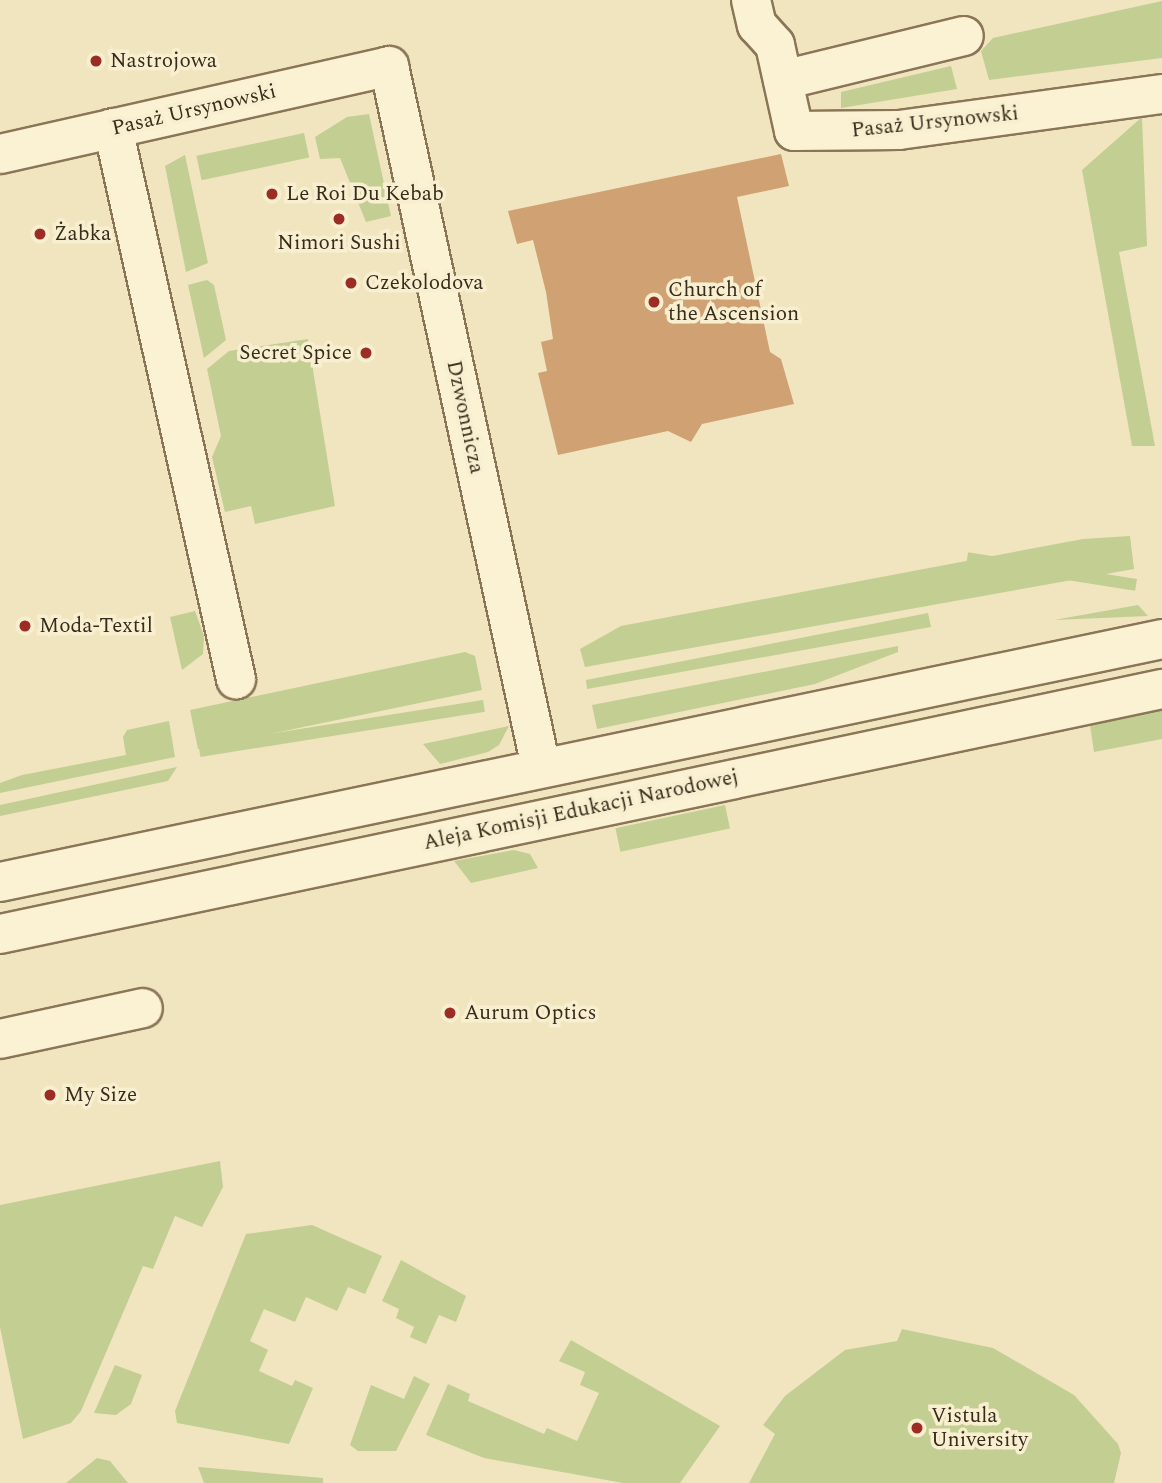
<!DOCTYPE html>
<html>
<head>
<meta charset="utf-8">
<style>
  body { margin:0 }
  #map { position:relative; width:1162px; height:1483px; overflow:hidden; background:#f0e5bf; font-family:Spectral,serif }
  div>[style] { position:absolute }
  .green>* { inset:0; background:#c3ce93; transform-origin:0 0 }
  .building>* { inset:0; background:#d0a173 }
  .roads { filter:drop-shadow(2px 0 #8a7657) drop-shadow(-2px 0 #8a7657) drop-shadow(0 2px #8a7657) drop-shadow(0 -2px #8a7657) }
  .minor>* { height:38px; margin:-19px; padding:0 19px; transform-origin:19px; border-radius:19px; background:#faf2d3 }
  .secondary>* { height:38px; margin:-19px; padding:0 19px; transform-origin:19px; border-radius:19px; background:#faf2d3 }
  .dots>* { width:19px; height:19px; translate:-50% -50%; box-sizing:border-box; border:4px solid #f7efcf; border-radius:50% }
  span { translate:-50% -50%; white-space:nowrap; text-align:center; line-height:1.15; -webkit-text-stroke:7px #f7efcf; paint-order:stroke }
  .poi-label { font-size:21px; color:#382c1c }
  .left { translate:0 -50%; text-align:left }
  .right { translate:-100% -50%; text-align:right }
  .street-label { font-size:21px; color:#382c1c }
</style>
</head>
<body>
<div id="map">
  <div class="green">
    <i style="clip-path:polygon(1162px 1px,1162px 58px,989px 80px,981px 51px,993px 38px)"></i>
    <i style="clip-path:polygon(951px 66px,957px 89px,841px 108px,841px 92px)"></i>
    <i style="clip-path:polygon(369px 114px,391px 216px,366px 222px,340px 158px,320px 159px,315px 137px,347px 117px)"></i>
    <i style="clip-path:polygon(1142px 117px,1147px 246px,1119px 252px,1155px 446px,1132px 446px,1082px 170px)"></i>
    <i style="left:304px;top:133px;width:25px;height:110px;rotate:78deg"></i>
    <i style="clip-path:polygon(185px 155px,208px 263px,186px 272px,165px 166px)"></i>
    <i style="clip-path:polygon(207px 280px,214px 285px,226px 340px,204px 358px,188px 285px)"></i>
    <i style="clip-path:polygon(308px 339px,335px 506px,255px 524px,251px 506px,225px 512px,212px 457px,221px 436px,207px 369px,229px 351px)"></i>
    <i style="clip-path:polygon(1130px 536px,1134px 569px,585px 667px,580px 649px,621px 626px,1083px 539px)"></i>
    <i style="left:1137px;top:579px;width:12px;height:171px;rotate:99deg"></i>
    <i style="clip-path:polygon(1138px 605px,1148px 616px,1054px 620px)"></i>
    <i style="clip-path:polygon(195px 611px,204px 636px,203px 654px,182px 670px,170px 617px)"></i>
    <i style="clip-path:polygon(928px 613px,931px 627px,587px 689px,586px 680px)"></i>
    <i style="clip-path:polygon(898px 646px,898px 652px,815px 684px,597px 729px,592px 705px)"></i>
    <i style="clip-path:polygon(465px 652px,475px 656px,482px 690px,198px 749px,190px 710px)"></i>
    <i style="left:483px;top:700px;width:12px;height:288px;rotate:81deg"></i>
    <i style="clip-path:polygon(1162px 709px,1162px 739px,1094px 752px,1090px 725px)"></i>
    <i style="clip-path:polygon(169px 721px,175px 757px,0 793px,0 783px,22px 775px,126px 755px,123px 737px,127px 730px)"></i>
    <i style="clip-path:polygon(509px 726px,499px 745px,488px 752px,440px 764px,423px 744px)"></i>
    <i style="clip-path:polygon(177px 767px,168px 781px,0 816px,0 805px)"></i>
    <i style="left:725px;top:805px;width:24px;height:112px;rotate:78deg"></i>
    <i style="clip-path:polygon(514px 850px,530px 854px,538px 868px,471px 883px,454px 861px)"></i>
    <i style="clip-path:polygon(220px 1161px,223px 1187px,202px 1227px,175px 1216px,153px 1269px,143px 1266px,81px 1411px,71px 1423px,23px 1439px,0 1327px,0 1205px)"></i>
    <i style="clip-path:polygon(312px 1225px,382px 1256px,365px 1294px,348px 1287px,337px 1311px,306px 1297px,295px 1322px,264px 1309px,250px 1341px,268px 1350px,259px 1371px,292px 1386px,295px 1380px,313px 1388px,289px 1444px,177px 1423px,175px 1411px,246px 1234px)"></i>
    <i style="clip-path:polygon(401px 1260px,466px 1296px,456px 1322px,439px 1315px,426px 1344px,410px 1337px,414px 1327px,396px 1318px,399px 1309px,382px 1301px)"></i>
    <i style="clip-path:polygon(902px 1329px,993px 1348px,1074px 1395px,1118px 1444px,1121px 1453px,1114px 1483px,749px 1483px,775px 1434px,763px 1425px,785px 1396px,845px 1350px,897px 1341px)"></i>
    <i style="clip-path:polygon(571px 1340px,720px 1426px,680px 1483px,623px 1483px,484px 1458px,426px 1435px,448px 1384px,470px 1394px,468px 1401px,544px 1434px,547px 1428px,577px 1441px,599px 1393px,580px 1385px,585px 1372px,559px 1361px)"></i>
    <i style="clip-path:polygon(115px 1365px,142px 1375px,131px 1404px,116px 1415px,94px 1413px)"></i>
    <i style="clip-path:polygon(414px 1376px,430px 1384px,396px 1451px,358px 1451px,350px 1445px,371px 1385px,404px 1399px)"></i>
    <i style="clip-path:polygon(97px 1458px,110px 1461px,128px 1483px,66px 1483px)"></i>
    <i style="clip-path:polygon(198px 1467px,323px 1478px,323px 1483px,204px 1483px)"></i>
  </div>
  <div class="building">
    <i style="clip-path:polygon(781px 154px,789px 186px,737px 197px,770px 352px,781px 359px,794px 404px,702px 424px,691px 442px,668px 431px,558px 455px,538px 373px,547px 371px,541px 342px,553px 339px,546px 292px,533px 240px,517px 244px,508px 211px)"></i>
  </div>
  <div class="roads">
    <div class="minor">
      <i style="left:751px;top:0;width:26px;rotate:77deg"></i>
      <i style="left:757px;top:25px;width:27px;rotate:48deg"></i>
      <i style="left:775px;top:45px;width:88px;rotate:77.5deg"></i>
      <i style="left:794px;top:131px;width:105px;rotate:-0.5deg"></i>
      <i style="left:899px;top:130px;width:265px;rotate:-7.8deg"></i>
      <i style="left:783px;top:80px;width:186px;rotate:-13.7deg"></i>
      <i style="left:113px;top:128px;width:565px;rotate:77.42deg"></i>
      <i style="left:0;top:154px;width:399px;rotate:-12.7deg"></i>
      <i style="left:389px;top:66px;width:717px;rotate:77.77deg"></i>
      <i style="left:0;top:1039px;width:146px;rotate:-12.2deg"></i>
    </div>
    <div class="secondary">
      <i style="left:0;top:882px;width:1187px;rotate:-11.81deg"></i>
      <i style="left:0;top:934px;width:1188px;rotate:-11.91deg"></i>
    </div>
  </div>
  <div class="dots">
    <i style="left:96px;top:61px;background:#9b2d24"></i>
    <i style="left:272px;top:194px;background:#9b2d24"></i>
    <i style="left:339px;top:219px;background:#9b2d24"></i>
    <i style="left:40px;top:234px;background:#9b2d24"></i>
    <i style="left:351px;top:283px;background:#9b2d24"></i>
    <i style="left:654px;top:302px;background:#9b2d24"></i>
    <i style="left:366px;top:353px;background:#9b2d24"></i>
    <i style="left:25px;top:626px;background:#9b2d24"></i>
    <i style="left:450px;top:1013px;background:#9b2d24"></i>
    <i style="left:50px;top:1095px;background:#9b2d24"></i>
    <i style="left:917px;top:1428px;background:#9b2d24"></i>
  </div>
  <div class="poi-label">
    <span class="left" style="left:110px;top:61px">Nastrojowa</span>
    <span class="left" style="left:286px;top:194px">Le Roi Du Kebab</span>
    <span class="left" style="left:54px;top:234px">Żabka</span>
    <span style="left:339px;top:243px">Nimori Sushi</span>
    <span class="left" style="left:365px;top:283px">Czekolodova</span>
    <span class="left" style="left:668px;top:302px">Church of<br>the Ascension</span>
    <span class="right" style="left:352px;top:353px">Secret Spice</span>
    <span class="left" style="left:39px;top:626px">Moda-Textil</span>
    <span class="left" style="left:464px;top:1013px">Aurum Optics</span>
    <span class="left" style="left:64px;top:1095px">My Size</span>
    <span class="left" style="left:931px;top:1428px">Vistula<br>University</span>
  </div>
  <div class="street-label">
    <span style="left:194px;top:110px;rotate:-13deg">Pasaż Ursynowski</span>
    <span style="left:935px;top:122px;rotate:-6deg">Pasaż Ursynowski</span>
    <span style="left:465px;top:417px;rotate:78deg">Dzwonnicza</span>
    <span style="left:581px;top:810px;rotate:-12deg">Aleja Komisji Edukacji Narodowej</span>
  </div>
</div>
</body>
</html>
